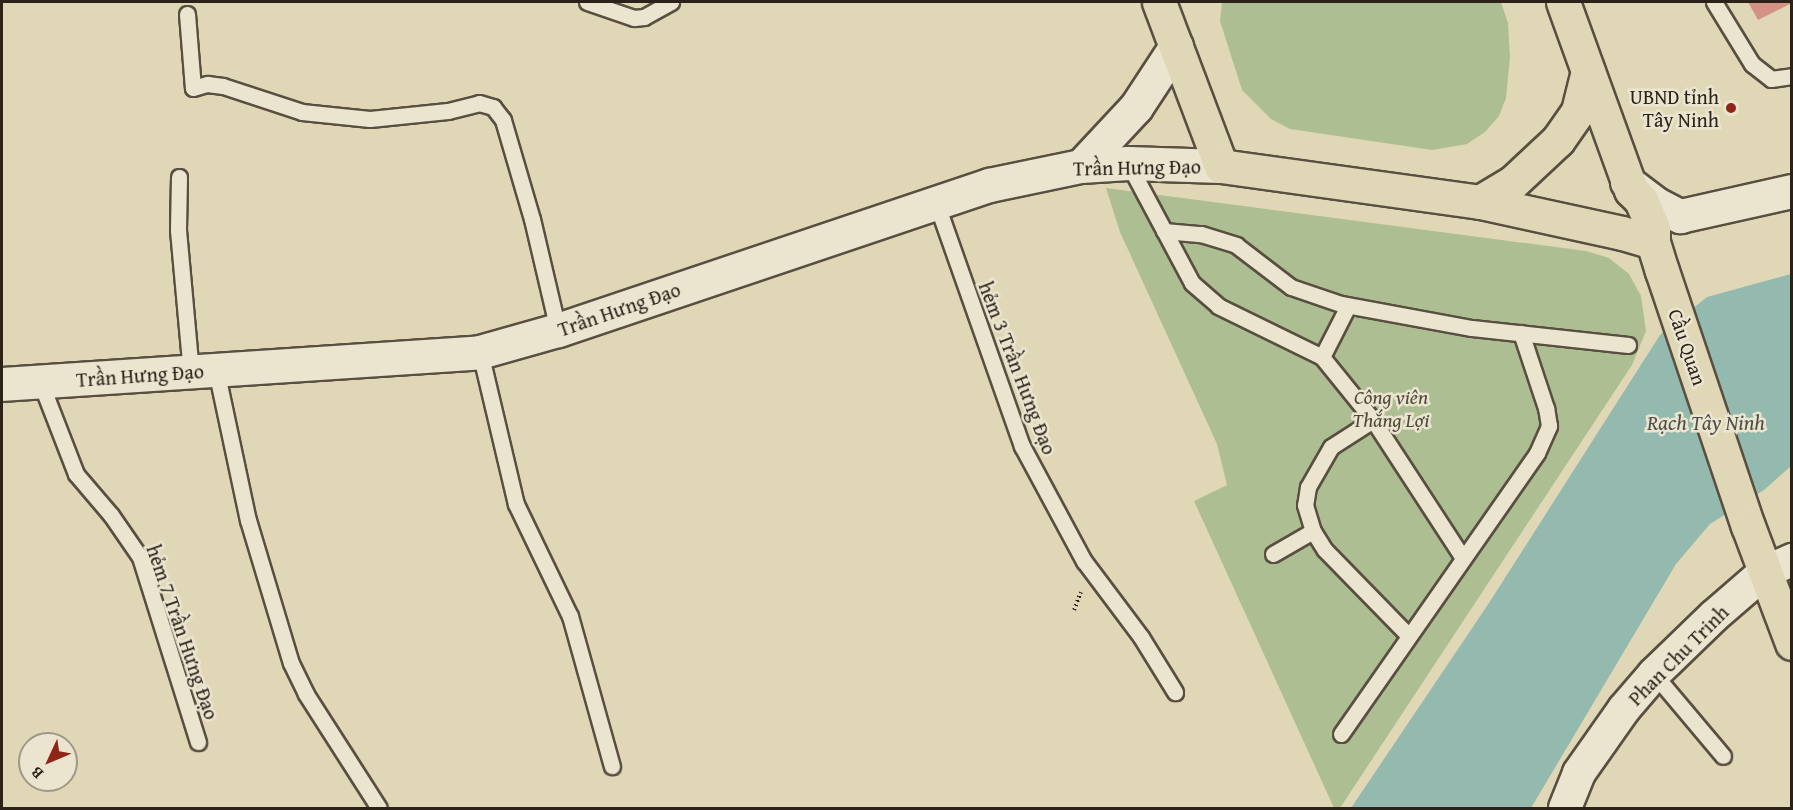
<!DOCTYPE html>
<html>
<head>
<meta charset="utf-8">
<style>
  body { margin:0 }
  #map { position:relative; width:1793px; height:810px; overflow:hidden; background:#e0d7b6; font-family:"Gentium Book Plus",serif }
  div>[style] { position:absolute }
  .green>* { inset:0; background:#adbf92 }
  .water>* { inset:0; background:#94b9af }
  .building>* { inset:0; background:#d39283 }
  .path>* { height:4px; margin-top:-2px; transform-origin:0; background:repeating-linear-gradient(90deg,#2c221a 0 1.5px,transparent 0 4.5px) }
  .roads { filter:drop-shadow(2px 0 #594f41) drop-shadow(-2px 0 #594f41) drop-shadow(0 2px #594f41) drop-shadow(0 -2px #594f41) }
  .lane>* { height:15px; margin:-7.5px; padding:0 7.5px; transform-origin:7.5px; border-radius:7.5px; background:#ebe5d0 }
  .street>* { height:32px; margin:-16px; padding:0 16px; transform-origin:16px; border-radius:16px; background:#ebe5d0 }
  .secondary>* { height:33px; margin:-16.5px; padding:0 16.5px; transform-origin:16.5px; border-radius:16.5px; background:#ebe5d0 }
  .primary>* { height:33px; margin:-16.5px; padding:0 16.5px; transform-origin:16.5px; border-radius:16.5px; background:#e0d7b6 }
  .dots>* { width:16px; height:16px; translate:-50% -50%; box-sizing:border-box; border:3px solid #ebe5d0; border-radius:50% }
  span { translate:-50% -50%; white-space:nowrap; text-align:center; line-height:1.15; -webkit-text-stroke:5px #ebe5d0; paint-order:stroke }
  .poi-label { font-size:20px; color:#2c221a }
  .right { translate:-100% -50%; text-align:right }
  .street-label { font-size:20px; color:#2c221a }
  .park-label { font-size:20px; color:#4c4938; font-style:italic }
  .water-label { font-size:21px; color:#4b4f47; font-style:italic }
  .frame { position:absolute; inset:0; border:3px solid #2c221a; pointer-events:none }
  .north { position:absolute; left:18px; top:732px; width:60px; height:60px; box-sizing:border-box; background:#ebe5d0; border:2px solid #9f9787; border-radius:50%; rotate:226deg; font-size:16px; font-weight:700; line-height:24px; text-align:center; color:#2c221a }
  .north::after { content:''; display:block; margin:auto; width:21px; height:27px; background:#8f2418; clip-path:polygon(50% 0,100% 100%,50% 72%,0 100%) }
</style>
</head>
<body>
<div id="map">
  <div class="green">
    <i style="clip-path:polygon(1222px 2px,1501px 2px,1508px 23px,1510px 57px,1506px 98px,1499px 116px,1485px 132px,1467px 144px,1432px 150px,1290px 129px,1271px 119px,1242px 90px,1220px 21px)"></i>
    <i style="clip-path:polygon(1106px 188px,1586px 251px,1609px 258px,1629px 274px,1641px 296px,1646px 331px,1632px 365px,1340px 808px,1334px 808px,1194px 501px,1227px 485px,1217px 444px,1120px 232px)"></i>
  </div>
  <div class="water">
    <i style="clip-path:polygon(1791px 274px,1791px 466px,1764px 490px,1710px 524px,1676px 564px,1531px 808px,1351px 808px,1489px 603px,1660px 335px,1707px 297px)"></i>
  </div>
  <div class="building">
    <i style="clip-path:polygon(1748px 2px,1792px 2px,1792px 3px,1758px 20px)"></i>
  </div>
  <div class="path">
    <i style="left:1074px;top:610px;width:19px;rotate:-69deg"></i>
  </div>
  <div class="roads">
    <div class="lane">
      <i style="left:587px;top:2px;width:50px;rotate:18.8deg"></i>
      <i style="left:634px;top:18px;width:10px;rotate:-6deg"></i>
      <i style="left:644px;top:17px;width:31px;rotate:-29deg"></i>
      <i style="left:1714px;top:2px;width:73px;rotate:58.5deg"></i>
      <i style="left:1752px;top:64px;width:24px;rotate:38deg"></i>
      <i style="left:1771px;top:79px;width:21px;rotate:-8deg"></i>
      <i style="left:187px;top:14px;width:74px;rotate:85.4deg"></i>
      <i style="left:193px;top:88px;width:15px;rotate:-16deg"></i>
      <i style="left:207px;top:84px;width:16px;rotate:7deg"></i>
      <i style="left:223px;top:86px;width:83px;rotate:18.2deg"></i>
      <i style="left:302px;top:112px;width:68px;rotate:5.9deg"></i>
      <i style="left:370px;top:119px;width:78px;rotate:-5.9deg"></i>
      <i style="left:448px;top:111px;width:32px;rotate:-14deg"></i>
      <i style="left:479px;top:103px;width:15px;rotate:16deg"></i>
      <i style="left:493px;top:107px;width:16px;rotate:52deg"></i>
      <i style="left:503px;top:120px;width:103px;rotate:73.7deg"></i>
      <i style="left:532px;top:219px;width:114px;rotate:76.8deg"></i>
      <i style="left:1128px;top:163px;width:136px;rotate:61.9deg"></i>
      <i style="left:1192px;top:283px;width:35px;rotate:41deg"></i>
      <i style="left:1218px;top:306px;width:116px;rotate:26.1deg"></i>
      <i style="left:1322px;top:357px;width:81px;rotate:51deg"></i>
      <i style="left:1373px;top:420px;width:165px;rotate:56.9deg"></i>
      <i style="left:179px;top:177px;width:53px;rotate:91.1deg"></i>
      <i style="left:178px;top:230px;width:143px;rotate:84.8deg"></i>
      <i style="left:936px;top:202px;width:259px;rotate:70.6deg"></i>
      <i style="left:1022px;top:446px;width:131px;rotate:61.7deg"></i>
      <i style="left:1084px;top:561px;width:95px;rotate:53.1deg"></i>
      <i style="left:1141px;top:637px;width:65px;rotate:58.3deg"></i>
      <i style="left:1164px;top:231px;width:37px;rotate:5deg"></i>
      <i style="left:1201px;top:234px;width:37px;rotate:17deg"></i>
      <i style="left:1236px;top:245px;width:69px;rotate:37.4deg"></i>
      <i style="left:1291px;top:287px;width:53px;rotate:18.8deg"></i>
      <i style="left:1341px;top:304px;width:133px;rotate:10.4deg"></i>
      <i style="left:1472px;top:328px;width:157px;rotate:6.2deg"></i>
      <i style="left:480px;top:352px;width:156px;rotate:76.7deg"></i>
      <i style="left:516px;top:504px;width:124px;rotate:64.3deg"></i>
      <i style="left:570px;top:616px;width:156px;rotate:74.4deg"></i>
      <i style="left:1322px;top:357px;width:57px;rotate:-63deg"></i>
      <i style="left:216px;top:370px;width:153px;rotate:78deg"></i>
      <i style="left:248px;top:520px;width:149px;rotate:73.3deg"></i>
      <i style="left:291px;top:663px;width:34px;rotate:64deg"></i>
      <i style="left:306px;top:694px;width:135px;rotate:57.4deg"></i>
      <i style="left:40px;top:381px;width:100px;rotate:68.8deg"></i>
      <i style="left:76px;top:474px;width:54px;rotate:49.5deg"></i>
      <i style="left:111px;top:515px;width:51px;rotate:55.4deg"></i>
      <i style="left:140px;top:557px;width:194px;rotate:72.6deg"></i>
      <i style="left:1373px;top:420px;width:50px;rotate:147.3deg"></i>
      <i style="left:1331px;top:447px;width:46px;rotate:119.9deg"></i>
      <i style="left:1308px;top:487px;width:18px;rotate:99deg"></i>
      <i style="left:1305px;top:505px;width:27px;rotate:73deg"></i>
      <i style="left:1313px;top:531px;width:22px;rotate:58deg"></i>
      <i style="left:1325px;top:550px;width:120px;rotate:45.7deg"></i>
      <i style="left:1273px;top:554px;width:46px;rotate:-29.9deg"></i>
      <i style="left:1654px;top:674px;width:107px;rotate:49.9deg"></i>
      <i style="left:1341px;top:734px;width:343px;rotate:-55.1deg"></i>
      <i style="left:1537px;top:453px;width:30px;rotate:-66deg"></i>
      <i style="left:1549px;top:426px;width:18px;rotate:-99deg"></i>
      <i style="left:1546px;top:408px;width:79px;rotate:-108.4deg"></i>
    </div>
    <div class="street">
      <i style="left:1565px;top:808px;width:38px;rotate:-68deg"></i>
      <i style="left:1579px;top:773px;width:78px;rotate:-54.9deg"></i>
      <i style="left:1624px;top:709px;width:46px;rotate:-49.4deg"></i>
      <i style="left:1654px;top:674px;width:83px;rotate:-44deg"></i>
      <i style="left:1714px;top:616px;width:67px;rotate:-40.8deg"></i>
      <i style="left:1765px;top:572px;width:30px;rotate:-24deg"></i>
    </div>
    <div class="secondary">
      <i style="left:1081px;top:166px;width:81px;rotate:-47deg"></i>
      <i style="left:1136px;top:107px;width:73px;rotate:-56.7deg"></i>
      <i style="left:1627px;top:182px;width:39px;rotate:37deg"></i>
      <i style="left:1658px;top:205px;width:25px;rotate:27deg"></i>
      <i style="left:1680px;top:216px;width:115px;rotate:-12.6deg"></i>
      <i style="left:2px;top:384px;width:479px;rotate:-3.8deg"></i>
      <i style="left:480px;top:352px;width:81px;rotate:-15.8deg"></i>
      <i style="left:558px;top:330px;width:455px;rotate:-18.6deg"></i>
      <i style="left:989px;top:185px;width:94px;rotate:-11.7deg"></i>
      <i style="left:1081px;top:166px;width:47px;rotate:-3.7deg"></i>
      <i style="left:1128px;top:163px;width:93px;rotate:1.8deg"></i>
    </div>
    <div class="primary">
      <i style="left:1159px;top:2px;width:175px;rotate:69.3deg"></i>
      <i style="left:1221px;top:166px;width:261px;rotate:7.9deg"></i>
      <i style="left:1480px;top:202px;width:145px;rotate:12.3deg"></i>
      <i style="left:1622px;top:233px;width:32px;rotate:16deg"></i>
      <i style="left:1563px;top:2px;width:200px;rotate:70.1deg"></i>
      <i style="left:1631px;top:190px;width:14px;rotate:45deg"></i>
      <i style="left:1641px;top:200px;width:30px;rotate:67deg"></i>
      <i style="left:1653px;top:228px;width:14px;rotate:90deg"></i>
      <i style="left:1653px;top:242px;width:30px;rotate:73deg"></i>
      <i style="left:1662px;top:271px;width:269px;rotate:71.4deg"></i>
      <i style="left:1748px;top:526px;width:125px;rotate:69.4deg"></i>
      <i style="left:1480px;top:202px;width:37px;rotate:-31deg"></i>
      <i style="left:1512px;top:183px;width:63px;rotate:-43.1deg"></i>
      <i style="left:1558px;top:140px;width:35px;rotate:-55deg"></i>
      <i style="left:1578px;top:111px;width:41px;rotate:-76deg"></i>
    </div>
  </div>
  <div class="dots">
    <i style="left:1731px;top:108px;background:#8f2418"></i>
  </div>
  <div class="poi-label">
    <span class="right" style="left:1719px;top:108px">UBND tỉnh<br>Tây Ninh</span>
  </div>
  <div class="street-label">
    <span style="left:1137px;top:167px;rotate:-1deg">Trần Hưng Đạo</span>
    <span style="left:619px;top:309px;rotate:-19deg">Trần Hưng Đạo</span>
    <span style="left:1688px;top:347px;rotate:71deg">Cầu Quan</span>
    <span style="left:1018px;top:368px;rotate:69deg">hẻm 3 Trần Hưng Đạo</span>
    <span style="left:140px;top:375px;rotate:-4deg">Trần Hưng Đạo</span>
    <span style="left:183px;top:632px;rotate:71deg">hẻm 7 Trần Hưng Đạo</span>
    <span style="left:1678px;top:655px;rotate:-45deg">Phan Chu Trinh</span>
  </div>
  <div class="park-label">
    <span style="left:1391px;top:408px">Công viên<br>Thắng Lợi</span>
  </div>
  <div class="water-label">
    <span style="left:1706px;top:423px">Rạch Tây Ninh</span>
  </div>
  <div class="frame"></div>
  <div class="north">B</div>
</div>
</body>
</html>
